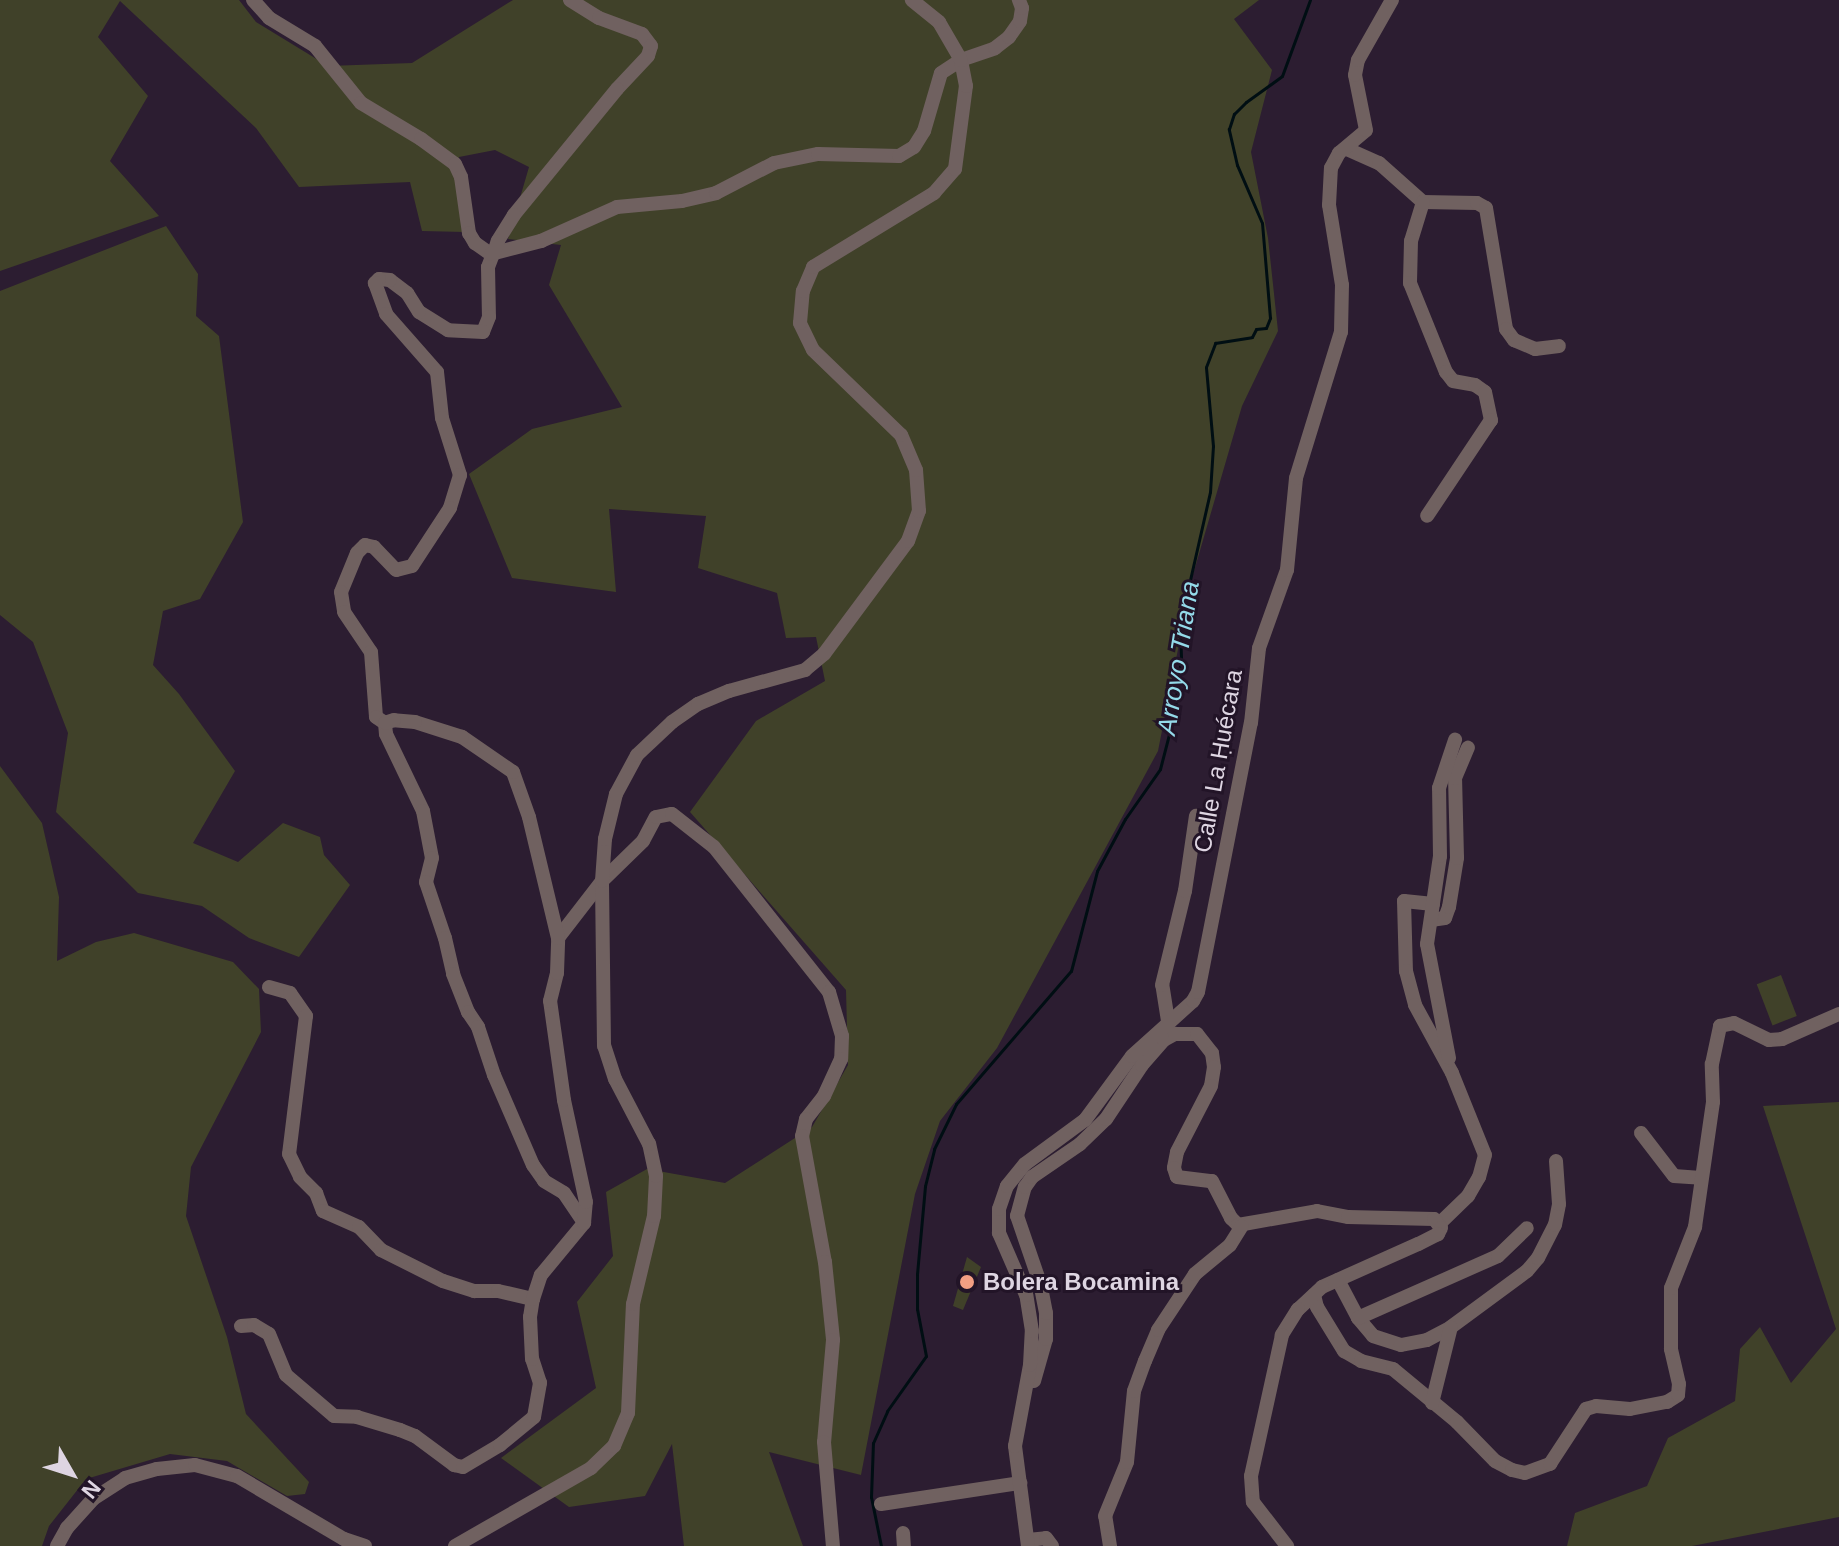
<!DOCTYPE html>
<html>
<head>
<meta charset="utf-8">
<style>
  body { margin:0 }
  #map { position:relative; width:1839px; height:1546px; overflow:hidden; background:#2c1d31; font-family:Helvetica,sans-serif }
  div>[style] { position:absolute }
  .green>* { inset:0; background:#404129; transform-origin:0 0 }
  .stream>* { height:3px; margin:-1.5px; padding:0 1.5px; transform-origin:1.5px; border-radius:1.5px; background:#000e13 }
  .minor>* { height:14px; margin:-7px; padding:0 7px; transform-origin:7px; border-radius:7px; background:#706160 }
  .dots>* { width:22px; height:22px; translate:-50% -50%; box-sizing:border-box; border:4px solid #221427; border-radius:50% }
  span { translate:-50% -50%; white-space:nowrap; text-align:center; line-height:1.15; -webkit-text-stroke:6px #221427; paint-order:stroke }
  .street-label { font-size:24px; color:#ded5e2 }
  .poi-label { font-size:24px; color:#ded5e2; font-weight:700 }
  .left { translate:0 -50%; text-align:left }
  .water-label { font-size:26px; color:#94dae9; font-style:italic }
  .north { position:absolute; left:32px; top:1434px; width:80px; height:80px; -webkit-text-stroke:6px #221427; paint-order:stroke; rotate:129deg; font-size:22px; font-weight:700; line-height:32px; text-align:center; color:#ded5e2 }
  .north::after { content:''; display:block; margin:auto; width:28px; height:36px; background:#ded5e2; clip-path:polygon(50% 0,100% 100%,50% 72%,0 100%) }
</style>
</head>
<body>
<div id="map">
  <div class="green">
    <i style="clip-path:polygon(0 0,239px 0,256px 22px,328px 66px,412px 63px,513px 0,1259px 0,1234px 19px,1272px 70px,1251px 152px,1268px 238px,1278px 331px,1242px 406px,1192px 578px,1158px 751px,997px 1048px,940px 1121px,915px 1194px,861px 1475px,769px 1452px,803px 1546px,684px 1546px,672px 1444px,645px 1496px,569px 1507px,501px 1458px,596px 1388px,577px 1302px,613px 1256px,606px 1192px,647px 1169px,725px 1183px,812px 1127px,848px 1065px,846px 990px,690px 812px,756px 721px,825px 681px,816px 637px,786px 638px,777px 593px,698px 568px,706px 516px,609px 509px,616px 592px,512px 578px,469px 474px,532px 429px,622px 407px,549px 285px,561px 245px,508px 239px,529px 167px,495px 150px,459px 157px,465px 232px,422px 231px,410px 182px,299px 187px,256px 128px,120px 1px,98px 37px,148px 96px,110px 161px,159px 216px,0 271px)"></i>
    <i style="clip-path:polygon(166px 226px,198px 274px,196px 316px,219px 336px,243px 522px,200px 599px,163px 611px,153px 665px,179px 694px,235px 771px,193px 843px,238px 862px,283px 823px,320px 837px,324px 855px,350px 885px,299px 957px,249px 938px,202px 906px,138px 893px,56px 812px,68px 733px,33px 642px,0 615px,0 291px)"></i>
    <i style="clip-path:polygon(0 766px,42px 823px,59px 897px,57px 961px,96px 942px,134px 933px,233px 962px,259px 989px,261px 1032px,191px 1167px,186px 1216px,227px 1337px,246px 1414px,309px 1482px,305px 1494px,287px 1496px,227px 1461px,170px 1454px,86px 1479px,49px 1526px,42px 1546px,0 1546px)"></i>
    <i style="left:1781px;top:975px;width:44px;height:26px;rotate:69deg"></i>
    <i style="clip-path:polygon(1839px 1102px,1839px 1517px,1692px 1546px,1567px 1546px,1575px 1513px,1647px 1486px,1668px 1438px,1735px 1401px,1740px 1349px,1760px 1327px,1791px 1383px,1836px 1329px,1763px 1106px)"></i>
    <i style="clip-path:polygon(967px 1257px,981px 1267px,963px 1310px,953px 1306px)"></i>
  </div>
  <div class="stream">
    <i style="left:881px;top:1546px;width:50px;rotate:-101.5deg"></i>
    <i style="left:871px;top:1497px;width:54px;rotate:-87.9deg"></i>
    <i style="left:873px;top:1443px;width:35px;rotate:-66deg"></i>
    <i style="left:887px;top:1411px;width:67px;rotate:-54.7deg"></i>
    <i style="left:926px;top:1356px;width:48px;rotate:-100.8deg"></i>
    <i style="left:917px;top:1309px;width:35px;rotate:-90deg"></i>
    <i style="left:917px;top:1274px;width:88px;rotate:-84.8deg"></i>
    <i style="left:925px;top:1186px;width:38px;rotate:-76deg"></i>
    <i style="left:934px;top:1149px;width:50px;rotate:-63.9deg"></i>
    <i style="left:956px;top:1104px;width:176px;rotate:-49.2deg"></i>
    <i style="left:1071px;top:971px;width:103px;rotate:-75.4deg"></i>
    <i style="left:1097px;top:871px;width:59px;rotate:-61.7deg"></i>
    <i style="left:1125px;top:819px;width:61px;rotate:-55deg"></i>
    <i style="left:1160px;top:769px;width:56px;rotate:-75.5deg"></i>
    <i style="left:1174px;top:715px;width:58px;rotate:-83.1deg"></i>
    <i style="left:1181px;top:657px;width:33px;rotate:-92deg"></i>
    <i style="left:1180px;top:624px;width:135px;rotate:-77.2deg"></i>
    <i style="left:1210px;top:492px;width:46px;rotate:-86.3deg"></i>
    <i style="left:1213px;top:446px;width:79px;rotate:-95.1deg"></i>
    <i style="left:1206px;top:367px;width:26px;rotate:-69deg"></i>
    <i style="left:1215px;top:343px;width:37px;rotate:-9deg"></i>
    <i style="left:1252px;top:337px;width:9px;rotate:-63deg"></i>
    <i style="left:1256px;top:329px;width:10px;rotate:-6deg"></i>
    <i style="left:1266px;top:328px;width:11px;rotate:-68deg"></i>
    <i style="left:1270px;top:318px;width:95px;rotate:-94.8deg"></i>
    <i style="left:1262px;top:223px;width:63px;rotate:-113.3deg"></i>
    <i style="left:1237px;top:165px;width:37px;rotate:-103deg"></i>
    <i style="left:1229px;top:129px;width:16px;rotate:-72deg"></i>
    <i style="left:1234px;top:114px;width:17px;rotate:-45deg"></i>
    <i style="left:1246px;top:102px;width:44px;rotate:-35.8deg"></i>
    <i style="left:1282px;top:76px;width:81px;rotate:-69.8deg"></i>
  </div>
  <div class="minor">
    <i style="left:253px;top:0;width:24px;rotate:48deg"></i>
    <i style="left:269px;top:18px;width:54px;rotate:31.3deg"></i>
    <i style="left:315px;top:46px;width:73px;rotate:51.1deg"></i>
    <i style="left:361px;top:103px;width:70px;rotate:31deg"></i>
    <i style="left:421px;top:139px;width:42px;rotate:36.3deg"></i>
    <i style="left:455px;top:164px;width:14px;rotate:65deg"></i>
    <i style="left:461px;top:177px;width:57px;rotate:81.9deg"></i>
    <i style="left:469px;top:233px;width:12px;rotate:59deg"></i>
    <i style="left:475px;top:243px;width:19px;rotate:35deg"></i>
    <i style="left:491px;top:254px;width:52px;rotate:-14.6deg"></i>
    <i style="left:541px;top:241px;width:83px;rotate:-24.1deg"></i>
    <i style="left:617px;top:207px;width:65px;rotate:-5.3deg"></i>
    <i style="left:682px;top:201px;width:35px;rotate:-13deg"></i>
    <i style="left:716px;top:193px;width:65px;rotate:-27.3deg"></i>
    <i style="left:774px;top:163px;width:45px;rotate:-11.6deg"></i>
    <i style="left:818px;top:154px;width:81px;rotate:1.4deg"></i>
    <i style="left:899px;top:156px;width:17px;rotate:-31deg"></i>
    <i style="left:914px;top:147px;width:19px;rotate:-58deg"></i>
    <i style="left:924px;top:131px;width:60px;rotate:-73.7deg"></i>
    <i style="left:941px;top:73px;width:24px;rotate:-33deg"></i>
    <i style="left:961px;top:60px;width:36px;rotate:-19deg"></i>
    <i style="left:995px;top:48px;width:18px;rotate:-38deg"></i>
    <i style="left:1009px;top:37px;width:19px;rotate:-55deg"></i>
    <i style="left:1020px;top:21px;width:13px;rotate:-81deg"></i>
    <i style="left:1022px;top:8px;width:9px;rotate:-111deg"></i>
    <i style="left:570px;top:0;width:34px;rotate:32deg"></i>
    <i style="left:599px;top:18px;width:46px;rotate:20.4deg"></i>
    <i style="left:642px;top:34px;width:15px;rotate:53deg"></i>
    <i style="left:651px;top:46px;width:10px;rotate:107deg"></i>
    <i style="left:648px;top:56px;width:45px;rotate:133.2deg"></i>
    <i style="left:617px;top:89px;width:163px;rotate:129.3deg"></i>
    <i style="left:514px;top:215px;width:31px;rotate:122deg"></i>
    <i style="left:498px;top:241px;width:28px;rotate:111deg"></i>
    <i style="left:488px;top:267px;width:50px;rotate:88.9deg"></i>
    <i style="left:489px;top:317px;width:16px;rotate:112deg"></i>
    <i style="left:483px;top:332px;width:35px;rotate:-177deg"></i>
    <i style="left:448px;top:330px;width:34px;rotate:-148deg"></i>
    <i style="left:419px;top:312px;width:22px;rotate:-122deg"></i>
    <i style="left:407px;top:293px;width:21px;rotate:-143deg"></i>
    <i style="left:390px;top:280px;width:11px;rotate:-175deg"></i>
    <i style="left:379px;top:279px;width:6px;rotate:135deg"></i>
    <i style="left:375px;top:283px;width:33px;rotate:70deg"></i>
    <i style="left:386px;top:314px;width:77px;rotate:48.7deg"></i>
    <i style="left:437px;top:372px;width:46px;rotate:83.8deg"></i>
    <i style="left:442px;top:418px;width:60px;rotate:72.5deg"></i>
    <i style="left:460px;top:475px;width:34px;rotate:107deg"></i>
    <i style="left:450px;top:508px;width:69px;rotate:123.2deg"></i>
    <i style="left:412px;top:566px;width:16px;rotate:166deg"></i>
    <i style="left:396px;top:570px;width:32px;rotate:-134deg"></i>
    <i style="left:374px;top:547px;width:9px;rotate:-167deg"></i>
    <i style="left:365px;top:545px;width:11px;rotate:135deg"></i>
    <i style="left:357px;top:553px;width:42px;rotate:112.3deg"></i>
    <i style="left:341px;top:592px;width:20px;rotate:81deg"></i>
    <i style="left:344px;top:612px;width:48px;rotate:56deg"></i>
    <i style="left:371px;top:652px;width:65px;rotate:85.6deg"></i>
    <i style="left:376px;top:717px;width:11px;rotate:34deg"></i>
    <i style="left:385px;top:723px;width:11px;rotate:85deg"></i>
    <i style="left:386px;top:734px;width:85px;rotate:64.3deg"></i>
    <i style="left:423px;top:811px;width:48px;rotate:79.2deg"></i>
    <i style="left:432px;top:858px;width:25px;rotate:104deg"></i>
    <i style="left:426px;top:882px;width:59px;rotate:71.3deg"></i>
    <i style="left:445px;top:938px;width:37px;rotate:77deg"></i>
    <i style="left:453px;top:974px;width:41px;rotate:68.5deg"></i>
    <i style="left:468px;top:1012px;width:18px;rotate:56deg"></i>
    <i style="left:478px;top:1027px;width:51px;rotate:71.6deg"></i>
    <i style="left:494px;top:1075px;width:98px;rotate:66.6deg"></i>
    <i style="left:533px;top:1165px;width:19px;rotate:55deg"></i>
    <i style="left:544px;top:1181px;width:23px;rotate:31deg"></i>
    <i style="left:564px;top:1193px;width:36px;rotate:56deg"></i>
    <i style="left:1347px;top:149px;width:35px;rotate:24deg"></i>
    <i style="left:1379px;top:163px;width:59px;rotate:41.6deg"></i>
    <i style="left:1423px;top:202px;width:54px;rotate:1.1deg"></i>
    <i style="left:1477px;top:203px;width:10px;rotate:29deg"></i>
    <i style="left:1486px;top:208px;width:123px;rotate:80.6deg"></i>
    <i style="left:1506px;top:329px;width:14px;rotate:54deg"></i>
    <i style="left:1514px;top:340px;width:23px;rotate:23deg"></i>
    <i style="left:1535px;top:349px;width:24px;rotate:-7deg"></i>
    <i style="left:1423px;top:202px;width:41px;rotate:107.1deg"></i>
    <i style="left:1411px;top:241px;width:42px;rotate:91.4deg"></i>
    <i style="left:1410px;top:283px;width:96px;rotate:68deg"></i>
    <i style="left:1446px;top:372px;width:11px;rotate:52deg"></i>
    <i style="left:1453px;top:381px;width:22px;rotate:10deg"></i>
    <i style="left:1475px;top:385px;width:12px;rotate:35deg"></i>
    <i style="left:1485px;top:392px;width:29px;rotate:78deg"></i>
    <i style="left:1491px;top:420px;width:115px;rotate:123.7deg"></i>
    <i style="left:1433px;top:904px;width:29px;rotate:-174deg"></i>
    <i style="left:1404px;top:901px;width:70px;rotate:88.4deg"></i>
    <i style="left:1406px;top:971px;width:35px;rotate:75deg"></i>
    <i style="left:1415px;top:1005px;width:77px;rotate:61.4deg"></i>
    <i style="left:1452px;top:1073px;width:88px;rotate:68.1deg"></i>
    <i style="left:1485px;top:1155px;width:23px;rotate:105deg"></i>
    <i style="left:1479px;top:1177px;width:22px;rotate:120deg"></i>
    <i style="left:1468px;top:1196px;width:39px;rotate:136deg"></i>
    <i style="left:1431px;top:920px;width:14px;rotate:-8deg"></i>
    <i style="left:1445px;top:918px;width:12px;rotate:-70deg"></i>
    <i style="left:1449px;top:907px;width:50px;rotate:-80.7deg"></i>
    <i style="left:1457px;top:858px;width:80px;rotate:-91.4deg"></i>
    <i style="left:1455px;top:778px;width:33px;rotate:-67deg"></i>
    <i style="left:558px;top:938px;width:72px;rotate:-52.3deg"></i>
    <i style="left:602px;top:881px;width:57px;rotate:-44.3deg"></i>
    <i style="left:643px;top:841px;width:27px;rotate:-62deg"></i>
    <i style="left:656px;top:817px;width:16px;rotate:-11deg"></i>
    <i style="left:672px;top:814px;width:53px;rotate:38.2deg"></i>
    <i style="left:714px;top:847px;width:185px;rotate:51.6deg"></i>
    <i style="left:829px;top:992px;width:46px;rotate:73.5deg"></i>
    <i style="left:842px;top:1036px;width:23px;rotate:92deg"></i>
    <i style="left:841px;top:1059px;width:41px;rotate:114.7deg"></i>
    <i style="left:824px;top:1096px;width:29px;rotate:128deg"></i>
    <i style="left:806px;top:1119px;width:17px;rotate:103deg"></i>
    <i style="left:802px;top:1136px;width:128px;rotate:79.7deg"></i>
    <i style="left:825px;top:1262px;width:78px;rotate:84.1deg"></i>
    <i style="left:833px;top:1340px;width:102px;rotate:95deg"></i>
    <i style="left:824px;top:1442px;width:104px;rotate:85.1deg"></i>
    <i style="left:269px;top:987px;width:22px;rotate:16deg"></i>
    <i style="left:290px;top:993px;width:28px;rotate:55deg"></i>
    <i style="left:306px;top:1016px;width:139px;rotate:97deg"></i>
    <i style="left:289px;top:1154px;width:25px;rotate:64deg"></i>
    <i style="left:300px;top:1177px;width:23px;rotate:45deg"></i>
    <i style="left:316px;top:1193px;width:19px;rotate:69deg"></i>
    <i style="left:323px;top:1211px;width:39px;rotate:24deg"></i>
    <i style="left:359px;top:1227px;width:32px;rotate:46deg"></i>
    <i style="left:381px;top:1250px;width:69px;rotate:26.6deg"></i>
    <i style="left:443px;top:1281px;width:33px;rotate:18deg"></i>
    <i style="left:474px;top:1291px;width:24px"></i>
    <i style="left:498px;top:1291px;width:36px;rotate:13deg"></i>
    <i style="left:1168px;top:1021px;width:36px;rotate:-99deg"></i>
    <i style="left:1162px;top:985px;width:97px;rotate:-76.3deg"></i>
    <i style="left:1185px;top:891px;width:76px;rotate:-81.7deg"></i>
    <i style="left:1449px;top:1058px;width:116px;rotate:-100.9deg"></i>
    <i style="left:1427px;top:944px;width:89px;rotate:-81.6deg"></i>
    <i style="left:1440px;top:856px;width:68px;rotate:-90.8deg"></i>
    <i style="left:1439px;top:788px;width:51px;rotate:-71.6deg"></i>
    <i style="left:1641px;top:1133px;width:54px;rotate:52.5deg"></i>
    <i style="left:1674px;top:1176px;width:27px;rotate:4deg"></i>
    <i style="left:1338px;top:1280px;width:43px;rotate:62.2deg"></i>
    <i style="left:1358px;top:1318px;width:23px;rotate:50deg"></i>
    <i style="left:1373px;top:1336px;width:29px;rotate:18deg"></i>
    <i style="left:1401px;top:1345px;width:26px;rotate:-11deg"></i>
    <i style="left:1427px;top:1340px;width:27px;rotate:-28deg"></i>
    <i style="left:1451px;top:1327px;width:94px;rotate:-36.4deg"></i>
    <i style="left:1527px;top:1271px;width:17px;rotate:-50deg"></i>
    <i style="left:1538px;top:1258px;width:37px;rotate:-63deg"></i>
    <i style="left:1555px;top:1225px;width:21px;rotate:-79deg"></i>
    <i style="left:1559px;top:1204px;width:43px;rotate:-94deg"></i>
    <i style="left:1314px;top:1295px;width:12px;rotate:76deg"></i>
    <i style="left:1317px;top:1307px;width:52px;rotate:58.5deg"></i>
    <i style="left:1344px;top:1351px;width:20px;rotate:30deg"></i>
    <i style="left:1361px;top:1361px;width:33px;rotate:14deg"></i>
    <i style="left:1393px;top:1369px;width:83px;rotate:39.6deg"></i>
    <i style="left:1457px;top:1422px;width:54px;rotate:45.7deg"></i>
    <i style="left:1495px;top:1461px;width:19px;rotate:28deg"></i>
    <i style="left:1512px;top:1470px;width:13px;rotate:13deg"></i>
    <i style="left:1525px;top:1473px;width:27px;rotate:-20deg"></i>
    <i style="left:1550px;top:1464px;width:66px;rotate:-56.8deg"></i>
    <i style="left:1586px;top:1409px;width:10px;rotate:-17deg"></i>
    <i style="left:1596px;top:1406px;width:34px;rotate:5deg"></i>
    <i style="left:1630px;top:1409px;width:38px;rotate:-11deg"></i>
    <i style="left:1667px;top:1402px;width:13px;rotate:-32deg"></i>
    <i style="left:1678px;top:1395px;width:11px;rotate:-85deg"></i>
    <i style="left:1679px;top:1384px;width:36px;rotate:-103deg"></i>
    <i style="left:1671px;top:1349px;width:61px;rotate:-90deg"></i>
    <i style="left:1671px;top:1288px;width:66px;rotate:-68.5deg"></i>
    <i style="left:1695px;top:1227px;width:126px;rotate:-81.8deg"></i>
    <i style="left:1713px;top:1102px;width:38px;rotate:-92deg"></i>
    <i style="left:1712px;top:1064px;width:39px;rotate:-78deg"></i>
    <i style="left:1720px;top:1026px;width:14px;rotate:-12deg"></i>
    <i style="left:1734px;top:1023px;width:39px;rotate:26deg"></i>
    <i style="left:1769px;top:1040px;width:13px;rotate:-4deg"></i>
    <i style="left:1782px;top:1039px;width:62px;rotate:-23.7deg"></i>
    <i style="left:1358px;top:1318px;width:153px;rotate:-23.9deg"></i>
    <i style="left:1498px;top:1256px;width:40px;rotate:-44deg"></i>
    <i style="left:241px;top:1326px;width:13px;rotate:-4deg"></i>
    <i style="left:254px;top:1325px;width:17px;rotate:31deg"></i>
    <i style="left:269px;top:1334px;width:44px;rotate:67.5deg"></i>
    <i style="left:286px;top:1375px;width:63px;rotate:40.5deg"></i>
    <i style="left:334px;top:1416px;width:23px;rotate:2deg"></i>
    <i style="left:357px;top:1417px;width:45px;rotate:16.8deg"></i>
    <i style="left:400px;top:1430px;width:16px;rotate:22deg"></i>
    <i style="left:415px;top:1436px;width:49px;rotate:36.6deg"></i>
    <i style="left:454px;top:1465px;width:9px;rotate:13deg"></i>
    <i style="left:463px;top:1467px;width:43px;rotate:-30.7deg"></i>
    <i style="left:500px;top:1445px;width:44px;rotate:-39.5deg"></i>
    <i style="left:534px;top:1417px;width:35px;rotate:-80deg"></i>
    <i style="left:540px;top:1383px;width:25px;rotate:-108deg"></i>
    <i style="left:532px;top:1359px;width:42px;rotate:-92.7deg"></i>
    <i style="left:530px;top:1317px;width:18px;rotate:-81deg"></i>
    <i style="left:533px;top:1299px;width:25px;rotate:-72deg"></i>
    <i style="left:541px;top:1275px;width:67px;rotate:-50.4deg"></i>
    <i style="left:584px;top:1223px;width:21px;rotate:-85deg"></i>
    <i style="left:586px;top:1202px;width:104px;rotate:-102.2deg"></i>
    <i style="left:564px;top:1100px;width:100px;rotate:-98deg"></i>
    <i style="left:550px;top:1001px;width:29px;rotate:-76deg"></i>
    <i style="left:557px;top:973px;width:35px;rotate:-88deg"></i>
    <i style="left:558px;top:938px;width:124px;rotate:-103.5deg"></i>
    <i style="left:529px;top:817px;width:48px;rotate:-109.6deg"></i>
    <i style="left:513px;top:772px;width:62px;rotate:-145.5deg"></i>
    <i style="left:462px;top:737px;width:49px;rotate:-162.3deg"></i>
    <i style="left:415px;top:722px;width:21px;rotate:-175deg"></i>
    <i style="left:394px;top:720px;width:9px;rotate:162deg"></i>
    <i style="left:1034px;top:1381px;width:44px;rotate:-74.1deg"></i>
    <i style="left:1046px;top:1339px;width:26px;rotate:-90deg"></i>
    <i style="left:1046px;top:1313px;width:31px;rotate:-101deg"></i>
    <i style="left:1040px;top:1283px;width:71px;rotate:-108.9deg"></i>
    <i style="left:1017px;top:1216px;width:30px;rotate:-75deg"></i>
    <i style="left:1025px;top:1187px;width:12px;rotate:-55deg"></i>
    <i style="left:1032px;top:1177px;width:58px;rotate:-34.5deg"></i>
    <i style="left:1080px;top:1144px;width:36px;rotate:-44deg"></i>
    <i style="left:1106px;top:1119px;width:65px;rotate:-56.3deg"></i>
    <i style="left:1142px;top:1065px;width:33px;rotate:-49deg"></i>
    <i style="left:1164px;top:1040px;width:13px;rotate:-29deg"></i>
    <i style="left:1175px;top:1034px;width:22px"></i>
    <i style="left:1197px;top:1034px;width:24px;rotate:52deg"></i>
    <i style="left:1212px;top:1053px;width:14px;rotate:82deg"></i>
    <i style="left:1214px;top:1067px;width:19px;rotate:99deg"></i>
    <i style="left:1211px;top:1086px;width:74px;rotate:117.3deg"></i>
    <i style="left:1177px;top:1152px;width:16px;rotate:101deg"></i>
    <i style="left:1174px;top:1168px;width:9px;rotate:72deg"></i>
    <i style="left:1177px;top:1177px;width:35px;rotate:7deg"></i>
    <i style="left:1212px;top:1181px;width:42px;rotate:62.8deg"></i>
    <i style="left:1231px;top:1218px;width:10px;rotate:45deg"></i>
    <i style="left:1238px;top:1225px;width:80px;rotate:-10deg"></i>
    <i style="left:1317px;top:1211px;width:32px;rotate:11deg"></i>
    <i style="left:1348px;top:1217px;width:86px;rotate:1.3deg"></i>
    <i style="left:1434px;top:1219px;width:11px;rotate:52deg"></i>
    <i style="left:1441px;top:1228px;width:7px;rotate:117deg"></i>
    <i style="left:1438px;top:1234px;width:22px;rotate:153deg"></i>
    <i style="left:1418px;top:1244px;width:105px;rotate:155.9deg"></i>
    <i style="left:1322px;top:1287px;width:33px;rotate:137deg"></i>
    <i style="left:1298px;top:1309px;width:31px;rotate:122deg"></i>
    <i style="left:1282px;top:1335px;width:144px;rotate:102.4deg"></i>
    <i style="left:1251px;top:1476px;width:26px;rotate:86deg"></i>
    <i style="left:1253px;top:1502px;width:56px;rotate:52.3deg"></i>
    <i style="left:1432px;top:1403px;width:78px;rotate:-76deg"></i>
    <i style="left:881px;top:1504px;width:141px;rotate:-8.6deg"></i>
    <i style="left:903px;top:1533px;width:13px;rotate:86deg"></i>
    <i style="left:1028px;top:1540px;width:18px;rotate:-6deg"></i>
    <i style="left:1046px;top:1538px;width:10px;rotate:53deg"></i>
    <i style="left:57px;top:1546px;width:21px;rotate:-61deg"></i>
    <i style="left:67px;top:1528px;width:39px;rotate:-48deg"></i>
    <i style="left:93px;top:1499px;width:38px;rotate:-33deg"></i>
    <i style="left:125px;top:1478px;width:33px;rotate:-16deg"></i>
    <i style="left:157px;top:1469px;width:38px;rotate:-6deg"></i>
    <i style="left:195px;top:1465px;width:43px;rotate:14.7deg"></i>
    <i style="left:237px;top:1476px;width:124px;rotate:30.5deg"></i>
    <i style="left:344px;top:1539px;width:22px;rotate:18deg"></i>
    <i style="left:455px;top:1546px;width:157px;rotate:-29.8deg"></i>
    <i style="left:591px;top:1468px;width:32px;rotate:-44deg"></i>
    <i style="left:614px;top:1446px;width:36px;rotate:-67deg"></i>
    <i style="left:628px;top:1413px;width:109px;rotate:-87.4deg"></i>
    <i style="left:633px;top:1304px;width:90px;rotate:-76.6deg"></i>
    <i style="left:654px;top:1216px;width:40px;rotate:-87.1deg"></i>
    <i style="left:656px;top:1176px;width:33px;rotate:-102deg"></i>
    <i style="left:649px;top:1144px;width:73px;rotate:-117.6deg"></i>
    <i style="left:615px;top:1079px;width:35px;rotate:-108deg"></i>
    <i style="left:604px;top:1046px;width:165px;rotate:-90.7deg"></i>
    <i style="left:602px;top:881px;width:42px;rotate:-85.9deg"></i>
    <i style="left:605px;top:839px;width:46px;rotate:-76.3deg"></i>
    <i style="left:616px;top:794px;width:44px;rotate:-61.7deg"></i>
    <i style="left:637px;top:755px;width:48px;rotate:-43.3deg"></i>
    <i style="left:672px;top:722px;width:32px;rotate:-35deg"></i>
    <i style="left:698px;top:704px;width:34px;rotate:-23deg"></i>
    <i style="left:729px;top:691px;width:79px;rotate:-15.4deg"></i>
    <i style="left:805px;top:670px;width:25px;rotate:-40deg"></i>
    <i style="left:824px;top:654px;width:141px;rotate:-53.4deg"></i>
    <i style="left:908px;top:541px;width:32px;rotate:-70deg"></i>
    <i style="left:919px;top:511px;width:41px;rotate:-94.2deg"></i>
    <i style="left:916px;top:470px;width:38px;rotate:-113deg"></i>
    <i style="left:901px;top:435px;width:122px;rotate:-136deg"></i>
    <i style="left:813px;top:350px;width:30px;rotate:-116deg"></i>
    <i style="left:800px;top:323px;width:32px;rotate:-85deg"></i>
    <i style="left:803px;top:291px;width:26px;rotate:-67deg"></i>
    <i style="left:813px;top:267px;width:142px;rotate:-31.4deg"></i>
    <i style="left:934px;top:193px;width:32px;rotate:-49deg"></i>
    <i style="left:955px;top:169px;width:84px;rotate:-82.5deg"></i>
    <i style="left:966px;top:86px;width:26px;rotate:-101deg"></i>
    <i style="left:961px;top:60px;width:44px;rotate:-120.1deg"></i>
    <i style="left:939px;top:22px;width:35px;rotate:-141deg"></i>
    <i style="left:1028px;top:1546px;width:101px;rotate:-97.4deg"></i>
    <i style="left:1015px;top:1446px;width:82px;rotate:-79.5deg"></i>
    <i style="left:1030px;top:1365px;width:34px;rotate:-87deg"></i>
    <i style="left:1032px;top:1331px;width:36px;rotate:-99deg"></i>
    <i style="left:1026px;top:1295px;width:68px;rotate:-113.5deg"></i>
    <i style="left:999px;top:1233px;width:24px;rotate:-90deg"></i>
    <i style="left:999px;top:1209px;width:24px;rotate:-71deg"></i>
    <i style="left:1007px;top:1186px;width:28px;rotate:-51deg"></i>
    <i style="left:1025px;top:1164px;width:74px;rotate:-36.3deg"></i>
    <i style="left:1085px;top:1120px;width:79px;rotate:-53.7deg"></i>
    <i style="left:1132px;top:1056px;width:82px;rotate:-42deg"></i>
    <i style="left:1193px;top:1001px;width:10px;rotate:-61deg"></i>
    <i style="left:1198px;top:992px;width:274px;rotate:-78.9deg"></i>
    <i style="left:1251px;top:723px;width:75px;rotate:-83.9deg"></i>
    <i style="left:1259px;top:648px;width:83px;rotate:-70.3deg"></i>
    <i style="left:1287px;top:570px;width:92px;rotate:-84.4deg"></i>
    <i style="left:1296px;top:478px;width:153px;rotate:-72.9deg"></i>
    <i style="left:1341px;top:332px;width:47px;rotate:-88.8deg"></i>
    <i style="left:1342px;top:285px;width:81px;rotate:-99.2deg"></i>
    <i style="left:1329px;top:205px;width:37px;rotate:-87deg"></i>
    <i style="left:1331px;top:168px;width:17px;rotate:-62deg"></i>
    <i style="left:1339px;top:153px;width:35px;rotate:-40deg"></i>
    <i style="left:1366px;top:130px;width:56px;rotate:-101.3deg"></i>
    <i style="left:1355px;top:75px;width:15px;rotate:-79deg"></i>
    <i style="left:1358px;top:60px;width:69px;rotate:-60.5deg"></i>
    <i style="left:1110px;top:1546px;width:30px;rotate:-99deg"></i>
    <i style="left:1105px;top:1516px;width:58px;rotate:-67.8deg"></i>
    <i style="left:1127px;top:1462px;width:71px;rotate:-84.4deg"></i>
    <i style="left:1134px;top:1391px;width:32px;rotate:-70deg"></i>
    <i style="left:1145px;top:1361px;width:34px;rotate:-67deg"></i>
    <i style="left:1158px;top:1330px;width:67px;rotate:-56.5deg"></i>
    <i style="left:1195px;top:1274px;width:45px;rotate:-39.6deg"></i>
    <i style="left:1230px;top:1245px;width:22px;rotate:-58deg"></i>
  </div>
  <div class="dots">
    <i style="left:967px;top:1282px;background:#f39f83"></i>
  </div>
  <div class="street-label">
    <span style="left:1218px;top:761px;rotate:-80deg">Calle La Ḥuécara</span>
  </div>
  <div class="poi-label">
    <span class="left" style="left:983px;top:1282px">Bolera Bocamina</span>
  </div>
  <div class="water-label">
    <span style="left:1179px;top:658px;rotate:-81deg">Arroyo Triana</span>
  </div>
  <div class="north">N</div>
</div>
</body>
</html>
